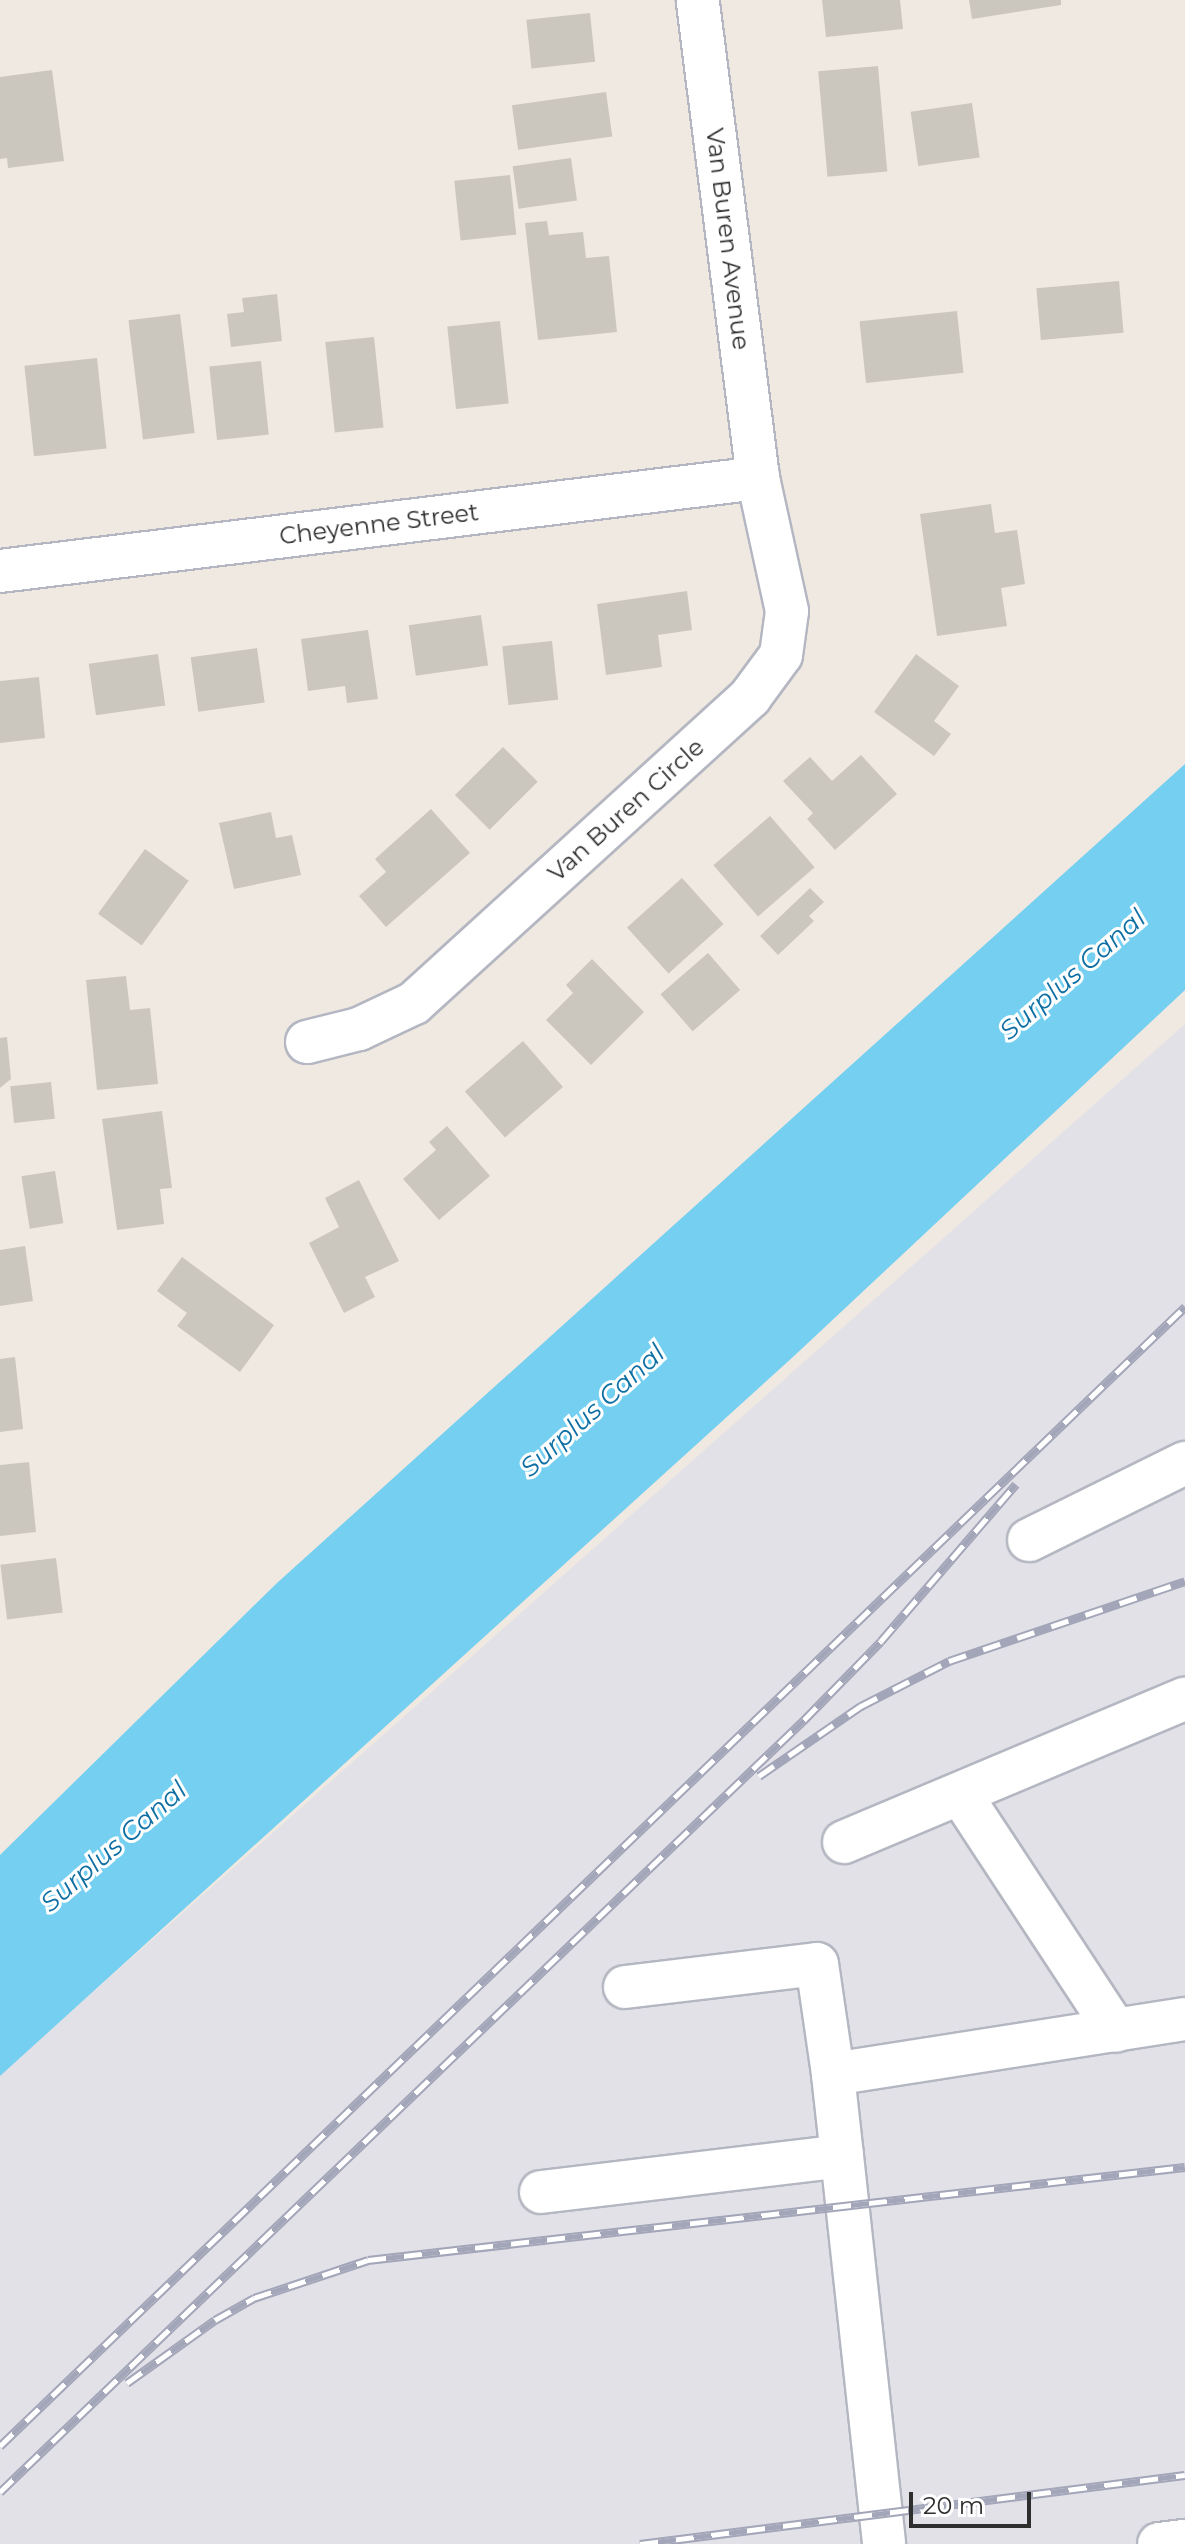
<!DOCTYPE html>
<html>
<head>
<meta charset="utf-8">
<style>
  body { margin:0 }
  #map { position:relative; width:1185px; height:2544px; overflow:hidden; background:#efe9e1; font-family:Montserrat,sans-serif }
  div>[style] { position:absolute }
  .industrial>* { inset:0; background:#e3e1e8 }
  .water>* { inset:0; background:#75cff0 }
  .building>* { inset:0; background:#cbc7bf; transform-origin:0 0 }
  .roads { filter:drop-shadow(2px 0 #b4b7c1) drop-shadow(-2px 0 #b4b7c1) drop-shadow(0 2px #b4b7c1) drop-shadow(0 -2px #b4b7c1) }
  .minor>* { height:42px; margin:-21px; padding:0 21px; transform-origin:21px; border-radius:21px; background:#fff }
  .rail>* { height:9px; margin-top:-4.5px; transform-origin:0; background:repeating-linear-gradient(90deg,#fff 0 18px,#a3a6b8 0 36px); box-sizing:border-box; border-block:2px solid #a3a6b8 }
  span { translate:-50% -50%; white-space:nowrap; text-align:center; line-height:1.15; -webkit-text-stroke:6px #fff; paint-order:stroke }
  .street-label { font-size:24px; color:#2e2e2e }
  .water-label { font-size:26px; color:#0d6fa3; font-style:italic }
  .scale { position:absolute; left:909px; top:2492px; width:122px; height:36px; box-sizing:border-box; border:4px solid #2e2e2e; border-top:0; padding-left:10px; font-size:24px; line-height:28px; white-space:nowrap; color:#2e2e2e; -webkit-text-stroke:6px #fff; paint-order:stroke }
</style>
</head>
<body>
<div id="map">
  <div class="industrial">
    <i style="clip-path:polygon(1185px 1024px,1185px 2544px,0 2544px,0 2067px,30px 2048px)"></i>
  </div>
  <div class="water">
    <i style="clip-path:polygon(1185px 764px,1185px 990px,794px 1356px,0 2076px,0 1855px,277px 1583px)"></i>
  </div>
  <div class="building">
    <i style="clip-path:polygon(822px 0,900px 0,903px 29px,826px 37px)"></i>
    <i style="clip-path:polygon(969px 0,1061px 0,1061px 5px,972px 19px)"></i>
    <i style="left:590px;top:13px;width:49px;height:64px;rotate:84deg"></i>
    <i style="left:878px;top:66px;width:106px;height:60px;rotate:85deg"></i>
    <i style="clip-path:polygon(52px 70px,64px 161px,8px 168px,7px 158px,0 159px,0 77px)"></i>
    <i style="left:606px;top:92px;width:45px;height:95px;rotate:82deg"></i>
    <i style="left:972px;top:103px;width:55px;height:62px;rotate:82deg"></i>
    <i style="left:571px;top:158px;width:43px;height:59px;rotate:82deg"></i>
    <i style="left:510px;top:175px;width:60px;height:56px;rotate:84deg"></i>
    <i style="clip-path:polygon(547px 221px,549px 235px,583px 232px,586px 258px,609px 256px,617px 332px,538px 340px,525px 223px)"></i>
    <i style="left:1119px;top:281px;width:52px;height:83px;rotate:85deg"></i>
    <i style="clip-path:polygon(277px 294px,282px 341px,231px 347px,227px 314px,244px 312px,242px 298px)"></i>
    <i style="left:957px;top:311px;width:62px;height:98px;rotate:84deg"></i>
    <i style="left:180px;top:314px;width:120px;height:52px;rotate:83deg"></i>
    <i style="left:500px;top:321px;width:83px;height:53px;rotate:84deg"></i>
    <i style="left:374px;top:337px;width:91px;height:49px;rotate:84deg"></i>
    <i style="left:97px;top:358px;width:91px;height:73px;rotate:84deg"></i>
    <i style="left:261px;top:361px;width:74px;height:52px;rotate:84deg"></i>
    <i style="clip-path:polygon(991px 504px,995px 533px,1017px 530px,1025px 584px,1001px 588px,1007px 626px,937px 636px,920px 514px)"></i>
    <i style="clip-path:polygon(687px 591px,692px 630px,658px 635px,662px 667px,606px 675px,597px 604px)"></i>
    <i style="left:481px;top:615px;width:51px;height:73px;rotate:82deg"></i>
    <i style="clip-path:polygon(368px 630px,378px 699px,347px 703px,345px 686px,308px 691px,301px 639px)"></i>
    <i style="left:552px;top:641px;width:59px;height:50px;rotate:84deg"></i>
    <i style="left:257px;top:648px;width:55px;height:67px;rotate:82deg"></i>
    <i style="left:158px;top:654px;width:52px;height:70px;rotate:82deg"></i>
    <i style="clip-path:polygon(916px 654px,959px 686px,934px 721px,951px 734px,934px 756px,874px 712px)"></i>
    <i style="clip-path:polygon(39px 677px,45px 738px,0 743px,0 681px)"></i>
    <i style="left:503px;top:747px;width:49px;height:68px;rotate:45deg"></i>
    <i style="clip-path:polygon(861px 755px,897px 794px,835px 850px,807px 819px,813px 813px,783px 781px,810px 757px,832px 781px)"></i>
    <i style="clip-path:polygon(431px 809px,470px 853px,386px 927px,359px 896px,386px 872px,375px 859px)"></i>
    <i style="clip-path:polygon(271px 812px,276px 838px,292px 835px,301px 875px,234px 889px,219px 823px)"></i>
    <i style="left:770px;top:816px;width:68px;height:75px;rotate:49deg"></i>
    <i style="left:145px;top:849px;width:54px;height:80px;rotate:36deg"></i>
    <i style="left:682px;top:878px;width:62px;height:74px;rotate:48deg"></i>
    <i style="clip-path:polygon(810px 888px,824px 902px,809px 916px,814px 921px,778px 955px,760px 936px)"></i>
    <i style="left:708px;top:953px;width:49px;height:63px;rotate:49deg"></i>
    <i style="clip-path:polygon(592px 959px,644px 1012px,591px 1065px,546px 1020px,573px 993px,566px 985px)"></i>
    <i style="clip-path:polygon(126px 976px,130px 1010px,150px 1008px,158px 1084px,97px 1090px,86px 980px)"></i>
    <i style="clip-path:polygon(7px 1037px,11px 1079px,0 1088px,0 1038px)"></i>
    <i style="left:523px;top:1041px;width:61px;height:77px;rotate:49deg"></i>
    <i style="left:51px;top:1082px;width:37px;height:41px;rotate:84deg"></i>
    <i style="clip-path:polygon(162px 1111px,172px 1188px,160px 1189px,164px 1224px,117px 1230px,102px 1119px)"></i>
    <i style="clip-path:polygon(447px 1126px,490px 1176px,439px 1220px,403px 1179px,436px 1150px,429px 1142px)"></i>
    <i style="left:55px;top:1171px;width:53px;height:34px;rotate:81deg"></i>
    <i style="clip-path:polygon(359px 1180px,399px 1261px,365px 1277px,375px 1297px,344px 1313px,309px 1243px,339px 1227px,325px 1198px)"></i>
    <i style="clip-path:polygon(25px 1246px,33px 1301px,0 1306px,0 1250px)"></i>
    <i style="clip-path:polygon(182px 1257px,274px 1325px,240px 1372px,177px 1326px,187px 1313px,157px 1291px)"></i>
    <i style="clip-path:polygon(15px 1357px,23px 1429px,0 1432px,0 1359px)"></i>
    <i style="clip-path:polygon(29px 1462px,36px 1532px,0 1536px,0 1465px)"></i>
    <i style="left:56px;top:1558px;width:55px;height:56px;rotate:83deg"></i>
  </div>
  <div class="roads">
    <div class="minor">
      <i style="left:0;top:571px;width:764px;rotate:-6.99deg"></i>
      <i style="left:307px;top:1042px;width:54px;rotate:-14deg"></i>
      <i style="left:359px;top:1029px;width:61px;rotate:-25.3deg"></i>
      <i style="left:414px;top:1003px;width:454px;rotate:-42.3deg"></i>
      <i style="left:750px;top:697px;width:52px;rotate:-53.6deg"></i>
      <i style="left:781px;top:655px;width:44px;rotate:-82.2deg"></i>
      <i style="left:787px;top:611px;width:136px;rotate:-102.3deg"></i>
      <i style="left:758px;top:478px;width:482px;rotate:-97.2deg"></i>
      <i style="left:1029px;top:1540px;width:174px;rotate:-26.3deg"></i>
      <i style="left:961px;top:1795px;width:282px;rotate:56.7deg"></i>
      <i style="left:844px;top:1842px;width:370px;rotate:-22.8deg"></i>
      <i style="left:625px;top:1987px;width:193px;rotate:-6.8deg"></i>
      <i style="left:817px;top:1964px;width:111px;rotate:81.7deg"></i>
      <i style="left:842px;top:2156px;width:82px;rotate:-96.3deg"></i>
      <i style="left:833px;top:2074px;width:356px;rotate:-8.9deg"></i>
      <i style="left:541px;top:2192px;width:303px;rotate:-6.8deg"></i>
      <i style="left:842px;top:2156px;width:390px;rotate:83.8deg"></i>
      <i style="left:1159px;top:2544px;width:26px;rotate:-7deg"></i>
    </div>
  </div>
  <div class="rail">
    <i style="left:759px;top:1776px;width:124px;rotate:-34.5deg"></i>
    <i style="left:861px;top:1706px;width:99px;rotate:-27.1deg"></i>
    <i style="left:949px;top:1661px;width:249px;rotate:-18.7deg"></i>
    <i style="left:127px;top:2383px;width:108px;rotate:-35.6deg"></i>
    <i style="left:215px;top:2320px;width:45px;rotate:-29.4deg"></i>
    <i style="left:254px;top:2298px;width:120px;rotate:-18.4deg"></i>
    <i style="left:368px;top:2260px;width:822px;rotate:-6.49deg"></i>
    <i style="left:0;top:2446px;width:1644px;rotate:-43.87deg"></i>
    <i style="left:0;top:2492px;width:1115px;rotate:-43.84deg"></i>
    <i style="left:804px;top:1720px;width:110px;rotate:-45.7deg"></i>
    <i style="left:881px;top:1641px;width:207px;rotate:-49.3deg"></i>
    <i style="left:640px;top:2544px;width:549px;rotate:-7.22deg"></i>
  </div>
  <div class="street-label">
    <span style="left:728px;top:239px;rotate:83deg">Van Buren Avenue</span>
    <span style="left:379px;top:524px;rotate:-7deg">Cheyenne Street</span>
    <span style="left:626px;top:810px;rotate:-42deg">Van Buren Circle</span>
  </div>
  <div class="water-label">
    <span style="left:1073px;top:975px;rotate:-41deg">Surplus Canal</span>
    <span style="left:593px;top:1411px;rotate:-42deg">Surplus Canal</span>
    <span style="left:114px;top:1847px;rotate:-41deg">Surplus Canal</span>
  </div>
  <div class="scale">20 m</div>
</div>
</body>
</html>
